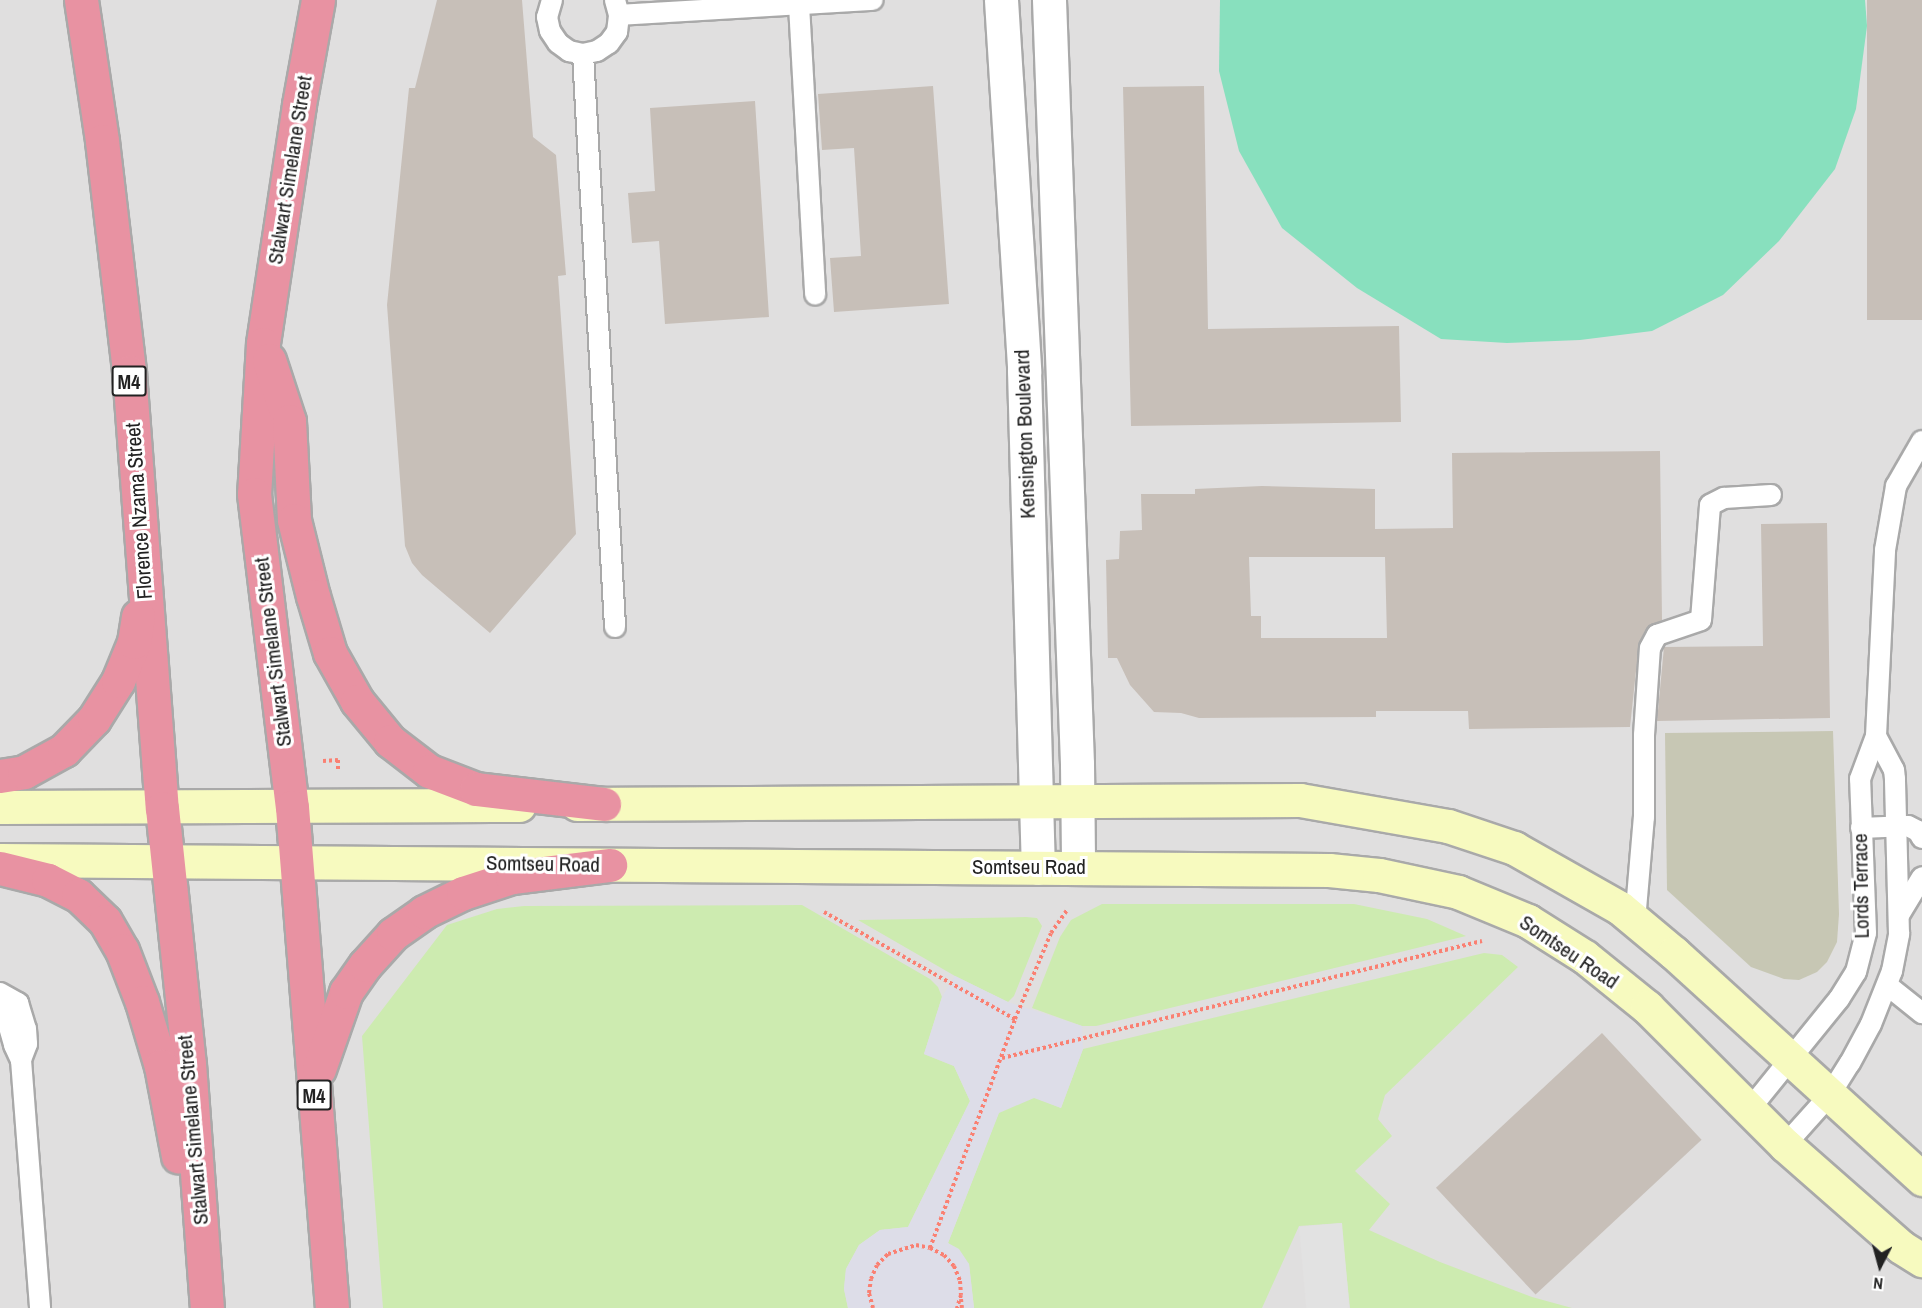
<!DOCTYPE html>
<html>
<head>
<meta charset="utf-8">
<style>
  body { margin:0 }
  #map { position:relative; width:1922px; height:1308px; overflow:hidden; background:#f2efe9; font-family:"Archivo Narrow",sans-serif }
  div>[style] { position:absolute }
  .residential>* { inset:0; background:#e0dfdf; transform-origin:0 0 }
  .construction>* { inset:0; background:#c7c7b4 }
  .grass>* { inset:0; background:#cdebb0 }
  .pitch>* { inset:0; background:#88e0be }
  .parking>* { inset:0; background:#e2e2e2; transform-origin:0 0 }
  .plaza>* { inset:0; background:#dddde8 }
  .building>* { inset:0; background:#c7bfb8; transform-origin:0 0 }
  .path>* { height:4px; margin-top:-2px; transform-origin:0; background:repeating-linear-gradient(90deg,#fa8072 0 3px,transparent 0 6px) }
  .roads { filter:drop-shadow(2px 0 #a9a9a9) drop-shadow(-2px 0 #a9a9a9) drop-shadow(0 2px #a9a9a9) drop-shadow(0 -2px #a9a9a9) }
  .lane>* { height:20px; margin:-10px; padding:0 10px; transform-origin:10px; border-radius:10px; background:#fff }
  .street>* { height:33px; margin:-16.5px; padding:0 16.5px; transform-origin:16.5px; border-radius:16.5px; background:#fff }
  .secondary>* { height:33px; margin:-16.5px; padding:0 16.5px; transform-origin:16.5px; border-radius:16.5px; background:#f7fabf }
  .highway>* { height:33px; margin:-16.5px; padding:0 16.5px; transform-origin:16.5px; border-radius:16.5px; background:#e892a2 }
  span { translate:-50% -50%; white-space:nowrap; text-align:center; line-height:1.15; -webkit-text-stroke:6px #fff; paint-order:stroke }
  .shield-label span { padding:2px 4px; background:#fff; border:2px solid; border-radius:4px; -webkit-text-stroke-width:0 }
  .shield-label { font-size:20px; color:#222; font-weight:700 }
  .street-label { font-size:21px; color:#222 }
  .north { position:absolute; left:1850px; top:1236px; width:60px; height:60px; -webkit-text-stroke:4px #fff; paint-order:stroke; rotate:186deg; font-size:16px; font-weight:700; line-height:24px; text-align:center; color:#222 }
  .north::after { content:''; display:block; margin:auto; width:21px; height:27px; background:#222; clip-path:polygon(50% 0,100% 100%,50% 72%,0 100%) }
</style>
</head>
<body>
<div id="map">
  <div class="residential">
    <i style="left:0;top:0;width:1922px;height:1308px"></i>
  </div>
  <div class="construction">
    <i style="clip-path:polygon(1833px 731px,1839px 914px,1837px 942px,1827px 962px,1817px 972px,1799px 980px,1784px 979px,1751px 967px,1667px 890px,1665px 733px)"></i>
  </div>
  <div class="grass">
    <i style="clip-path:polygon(1102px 904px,1354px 904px,1427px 919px,1466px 936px,1096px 1026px,1082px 1026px,1032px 1008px,1060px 937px,1071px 920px)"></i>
    <i style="clip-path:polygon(802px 905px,930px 979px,938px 987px,942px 997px,924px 1054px,954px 1066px,970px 1101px,908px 1227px,880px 1230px,859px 1245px,846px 1269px,844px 1289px,848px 1308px,383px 1308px,362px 1036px,447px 925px,497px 909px,524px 906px)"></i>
    <i style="clip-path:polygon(1026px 917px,1037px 918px,1042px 926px,1014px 996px,1008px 1002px,955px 976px,858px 920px)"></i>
    <i style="clip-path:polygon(1484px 953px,1502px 955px,1518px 967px,1385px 1095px,1378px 1119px,1392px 1136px,1355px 1171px,1390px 1204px,1369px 1230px,1440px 1262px,1532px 1297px,1572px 1308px,1350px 1308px,1341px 1223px,1299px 1226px,1262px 1308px,974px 1308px,969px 1264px,948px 1243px,999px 1112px,1034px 1097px,1061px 1108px,1083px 1049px)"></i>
  </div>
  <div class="pitch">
    <i style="clip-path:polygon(1220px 0,1865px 0,1867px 26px,1856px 109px,1835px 169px,1779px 241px,1723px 295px,1652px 331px,1580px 340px,1507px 343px,1441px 339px,1357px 288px,1282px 228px,1239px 151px,1219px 71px)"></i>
  </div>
  <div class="parking">
    <i style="left:1342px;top:1223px;width:85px;height:43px;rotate:85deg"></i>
  </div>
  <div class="plaza">
    <i style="clip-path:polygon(955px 976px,1008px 1002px,1082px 1026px,1083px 1049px,1061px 1108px,1034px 1098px,999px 1113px,948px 1243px,959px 1249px,969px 1264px,974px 1308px,848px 1308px,844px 1289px,846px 1269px,859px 1245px,880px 1230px,908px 1227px,970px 1101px,954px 1066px,924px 1054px,942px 997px)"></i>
  </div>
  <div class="building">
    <i style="clip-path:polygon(437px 0,522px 0,533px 137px,556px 155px,566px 275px,558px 276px,576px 534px,490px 633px,422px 575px,412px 563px,405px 546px,387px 305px,409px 88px,415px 88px)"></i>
    <i style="left:1867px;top:0;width:55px;height:320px"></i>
    <i style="clip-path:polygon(933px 86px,949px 304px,834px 312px,830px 258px,861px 256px,854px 148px,822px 150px,818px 94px)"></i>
    <i style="clip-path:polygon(1204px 86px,1208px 329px,1399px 326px,1401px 422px,1131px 426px,1123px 87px)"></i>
    <i style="clip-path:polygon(755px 101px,769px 317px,665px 324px,659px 241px,632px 243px,628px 193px,655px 191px,650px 108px)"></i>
    <i style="clip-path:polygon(evenodd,1660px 451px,1662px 620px,1647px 629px,1639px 643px,1630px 727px,1469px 729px,1468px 711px,1376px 711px,1376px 717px,1199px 718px,1181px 713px,1154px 712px,1130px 685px,1117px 658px,1108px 658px,1106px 560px,1119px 559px,1120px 531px,1142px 530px,1141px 494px,1195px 494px,1195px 489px,1262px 486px,1375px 489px,1375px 529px,1453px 528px,1452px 453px,1660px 451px,1249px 557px,1385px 557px,1387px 638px,1261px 638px,1261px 616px,1251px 616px,1249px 557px)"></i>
    <i style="clip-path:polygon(1827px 523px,1830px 718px,1657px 721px,1664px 647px,1763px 646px,1761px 524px)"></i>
    <i style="left:1602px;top:1033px;width:146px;height:227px;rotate:47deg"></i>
  </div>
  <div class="path">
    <i style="left:323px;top:761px;width:15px;rotate:-4deg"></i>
    <i style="left:338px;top:760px;width:11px;rotate:90deg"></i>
    <i style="left:824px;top:912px;width:219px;rotate:29.3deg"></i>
    <i style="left:1002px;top:1058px;width:494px;rotate:-13.7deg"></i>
    <i style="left:930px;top:1248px;width:244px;rotate:-69.6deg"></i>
    <i style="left:1015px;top:1019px;width:93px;rotate:-67.3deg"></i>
    <i style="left:1051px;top:933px;width:29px;rotate:-55deg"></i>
    <i style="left:961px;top:1299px;width:9px;rotate:84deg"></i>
    <i style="left:873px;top:1308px;width:16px;rotate:-105deg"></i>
    <i style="left:869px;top:1293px;width:14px;rotate:-82deg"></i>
    <i style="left:871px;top:1279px;width:15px;rotate:-67deg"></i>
    <i style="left:877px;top:1265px;width:16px;rotate:-45deg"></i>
    <i style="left:888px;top:1254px;width:29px;rotate:-18deg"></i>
    <i style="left:916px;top:1245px;width:14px;rotate:12deg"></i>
    <i style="left:930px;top:1248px;width:16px;rotate:27deg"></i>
    <i style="left:944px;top:1255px;width:15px;rotate:48deg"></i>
    <i style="left:954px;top:1266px;width:16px;rotate:68deg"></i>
    <i style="left:960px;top:1281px;width:14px;rotate:86deg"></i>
    <i style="left:961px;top:1295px;width:14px;rotate:107deg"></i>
  </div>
  <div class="roads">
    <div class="lane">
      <i style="left:552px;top:0;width:18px;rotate:106deg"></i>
      <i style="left:547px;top:17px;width:14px;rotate:78deg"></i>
      <i style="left:550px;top:31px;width:14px;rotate:56deg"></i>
      <i style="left:558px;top:43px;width:14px;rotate:36deg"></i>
      <i style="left:569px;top:51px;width:14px;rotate:12deg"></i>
      <i style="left:583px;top:54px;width:14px;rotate:-12deg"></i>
      <i style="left:597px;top:51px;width:14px;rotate:-34deg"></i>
      <i style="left:609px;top:43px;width:14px;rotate:-54deg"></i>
      <i style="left:617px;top:32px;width:17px;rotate:-83deg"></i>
      <i style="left:619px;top:15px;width:16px;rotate:-105deg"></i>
      <i style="left:799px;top:5px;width:290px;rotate:86.8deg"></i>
      <i style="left:619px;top:15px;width:254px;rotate:-3.4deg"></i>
      <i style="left:583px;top:54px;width:574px;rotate:86.8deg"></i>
      <i style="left:1861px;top:828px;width:47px;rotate:-2.4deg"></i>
      <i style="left:1908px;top:826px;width:11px;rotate:27deg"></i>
      <i style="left:1918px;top:831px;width:8px;rotate:60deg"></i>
      <i style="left:1899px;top:915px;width:44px;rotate:-58.8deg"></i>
      <i style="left:1635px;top:921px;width:104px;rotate:-85.1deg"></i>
      <i style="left:1644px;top:817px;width:82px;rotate:-90deg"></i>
      <i style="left:1644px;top:735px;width:87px;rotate:-86.1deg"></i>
      <i style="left:1650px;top:648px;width:15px;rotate:-62deg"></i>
      <i style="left:1657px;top:635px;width:46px;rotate:-18.8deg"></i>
      <i style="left:1701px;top:620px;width:115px;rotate:-85.5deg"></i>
      <i style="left:1710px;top:505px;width:16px;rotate:-27deg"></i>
      <i style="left:1724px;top:498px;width:47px;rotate:-3.7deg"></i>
      <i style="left:1887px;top:985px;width:45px;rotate:38.7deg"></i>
      <i style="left:0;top:993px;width:21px;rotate:29deg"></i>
      <i style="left:18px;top:1003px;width:27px;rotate:73deg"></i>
      <i style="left:26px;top:1029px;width:15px;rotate:86deg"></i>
      <i style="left:27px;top:1044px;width:17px;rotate:111deg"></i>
      <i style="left:21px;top:1060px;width:249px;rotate:85.6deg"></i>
      <i style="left:0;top:1010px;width:12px;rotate:55deg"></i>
      <i style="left:7px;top:1020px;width:26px;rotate:74deg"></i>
      <i style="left:14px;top:1045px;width:17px;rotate:65deg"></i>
      <i style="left:1749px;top:1110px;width:143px;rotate:-51deg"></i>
      <i style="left:1839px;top:999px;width:32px;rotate:-58deg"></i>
      <i style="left:1856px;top:972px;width:40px;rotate:-75.6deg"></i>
      <i style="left:1866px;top:933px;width:154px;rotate:-92.2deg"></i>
      <i style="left:1860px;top:779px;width:46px;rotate:-69.6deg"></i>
      <i style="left:1876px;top:736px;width:186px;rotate:-87.2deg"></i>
      <i style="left:1885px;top:550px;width:65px;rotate:-80.2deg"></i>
      <i style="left:1896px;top:486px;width:52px;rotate:-60deg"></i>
      <i style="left:1785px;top:1145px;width:66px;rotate:-48.1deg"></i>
      <i style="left:1829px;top:1096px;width:39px;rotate:-58deg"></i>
      <i style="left:1850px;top:1063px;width:44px;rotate:-61.7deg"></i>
      <i style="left:1871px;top:1024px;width:57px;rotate:-68.4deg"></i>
      <i style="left:1892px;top:971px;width:38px;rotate:-79deg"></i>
      <i style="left:1899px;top:934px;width:155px;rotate:-91.5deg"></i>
      <i style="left:1895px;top:779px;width:9px;rotate:-96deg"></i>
      <i style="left:1894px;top:770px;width:38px;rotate:-118deg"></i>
    </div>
    <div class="street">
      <i style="left:1001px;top:0;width:371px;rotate:86.4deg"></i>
      <i style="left:1024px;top:370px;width:498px;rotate:88.4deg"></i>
      <i style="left:1049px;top:0;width:765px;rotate:87.9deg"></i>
      <i style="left:1077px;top:764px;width:103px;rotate:89.4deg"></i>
    </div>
    <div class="secondary">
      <i style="left:577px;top:804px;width:723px;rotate:-0.32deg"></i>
      <i style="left:1300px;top:800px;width:150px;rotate:10deg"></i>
      <i style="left:1448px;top:826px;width:70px;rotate:18.4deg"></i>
      <i style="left:1514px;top:848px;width:122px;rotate:29.5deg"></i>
      <i style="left:1620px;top:908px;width:70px;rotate:39.8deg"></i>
      <i style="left:1674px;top:953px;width:336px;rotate:42.3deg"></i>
      <i style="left:0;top:807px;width:519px;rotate:-0.22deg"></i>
      <i style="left:0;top:860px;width:1329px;rotate:0.43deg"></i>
      <i style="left:1329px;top:870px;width:50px;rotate:5.7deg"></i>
      <i style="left:1379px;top:875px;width:81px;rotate:12.1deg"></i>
      <i style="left:1458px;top:892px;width:76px;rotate:22.5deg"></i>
      <i style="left:1528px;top:921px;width:67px;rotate:32.3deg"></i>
      <i style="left:1585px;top:957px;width:80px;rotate:38.9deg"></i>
      <i style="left:1647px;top:1007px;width:195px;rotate:45deg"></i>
      <i style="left:1785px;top:1145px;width:154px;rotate:41.3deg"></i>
      <i style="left:1901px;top:1247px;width:25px;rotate:32deg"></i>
    </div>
    <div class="highway">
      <i style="left:81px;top:0;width:143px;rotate:81.5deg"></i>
      <i style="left:102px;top:141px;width:233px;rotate:83.3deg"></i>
      <i style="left:129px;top:372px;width:437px;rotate:85.7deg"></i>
      <i style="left:162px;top:808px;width:257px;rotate:84deg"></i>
      <i style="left:189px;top:1064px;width:245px;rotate:85.8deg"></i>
      <i style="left:318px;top:0;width:107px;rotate:100.3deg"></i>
      <i style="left:299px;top:105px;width:242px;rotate:98.6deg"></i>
      <i style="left:263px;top:344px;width:150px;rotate:93.4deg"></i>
      <i style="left:254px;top:494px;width:315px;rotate:83.1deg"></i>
      <i style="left:292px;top:807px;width:503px;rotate:85.44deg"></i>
      <i style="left:269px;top:360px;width:64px;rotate:71.8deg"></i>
      <i style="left:289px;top:421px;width:99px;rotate:87.1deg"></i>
      <i style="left:294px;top:520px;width:78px;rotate:76deg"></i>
      <i style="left:313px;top:596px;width:59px;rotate:73.4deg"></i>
      <i style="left:330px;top:653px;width:55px;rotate:60.6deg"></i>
      <i style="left:357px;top:701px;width:52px;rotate:50.5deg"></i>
      <i style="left:390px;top:741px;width:49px;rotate:37.6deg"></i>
      <i style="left:429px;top:771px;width:50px;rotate:21deg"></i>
      <i style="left:476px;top:789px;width:129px;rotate:6.7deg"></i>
      <i style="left:0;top:776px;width:24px;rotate:-9deg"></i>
      <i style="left:24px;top:772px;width:46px;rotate:-28.8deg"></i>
      <i style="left:64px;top:750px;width:43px;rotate:-45.9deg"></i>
      <i style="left:94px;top:719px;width:45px;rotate:-57.7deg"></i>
      <i style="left:118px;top:681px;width:42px;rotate:-67.7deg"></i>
      <i style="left:134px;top:642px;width:26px;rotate:-81deg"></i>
      <i style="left:0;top:868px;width:49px;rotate:14deg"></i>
      <i style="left:48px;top:880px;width:34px;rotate:27deg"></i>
      <i style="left:78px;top:895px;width:37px;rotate:44deg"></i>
      <i style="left:105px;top:921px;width:34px;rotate:60deg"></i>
      <i style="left:122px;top:950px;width:56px;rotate:69deg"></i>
      <i style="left:142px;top:1002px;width:67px;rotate:73.5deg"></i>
      <i style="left:161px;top:1066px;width:92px;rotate:79.3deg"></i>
      <i style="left:319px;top:1069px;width:82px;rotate:-70.7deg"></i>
      <i style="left:346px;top:992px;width:33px;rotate:-55deg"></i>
      <i style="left:365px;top:965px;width:42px;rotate:-47.9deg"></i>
      <i style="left:393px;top:934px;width:38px;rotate:-35deg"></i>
      <i style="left:424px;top:912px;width:43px;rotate:-26deg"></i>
      <i style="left:463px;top:893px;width:52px;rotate:-18.1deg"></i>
      <i style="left:512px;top:877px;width:99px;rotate:-7deg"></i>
    </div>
  </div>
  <div class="shield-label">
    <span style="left:129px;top:381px">M4</span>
    <span style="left:314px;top:1095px">M4</span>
  </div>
  <div class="street-label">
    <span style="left:290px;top:170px;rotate:-81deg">Stalwart Simelane Street</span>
    <span style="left:1025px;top:434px;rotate:-92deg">Kensington Boulevard</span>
    <span style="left:139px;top:511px;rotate:-94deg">Florence Nzama Street</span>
    <span style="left:273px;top:652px;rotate:-97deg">Stalwart Simelane Street</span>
    <span style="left:543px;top:864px;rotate:1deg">Somtseu Road</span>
    <span style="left:1029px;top:867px">Somtseu Road</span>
    <span style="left:1861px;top:886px;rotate:-91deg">Lords Terrace</span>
    <span style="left:1569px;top:952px;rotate:34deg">Somtseu Road</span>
    <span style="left:193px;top:1130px;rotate:-95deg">Stalwart Simelane Street</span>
  </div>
  <div class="north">N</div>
</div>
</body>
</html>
